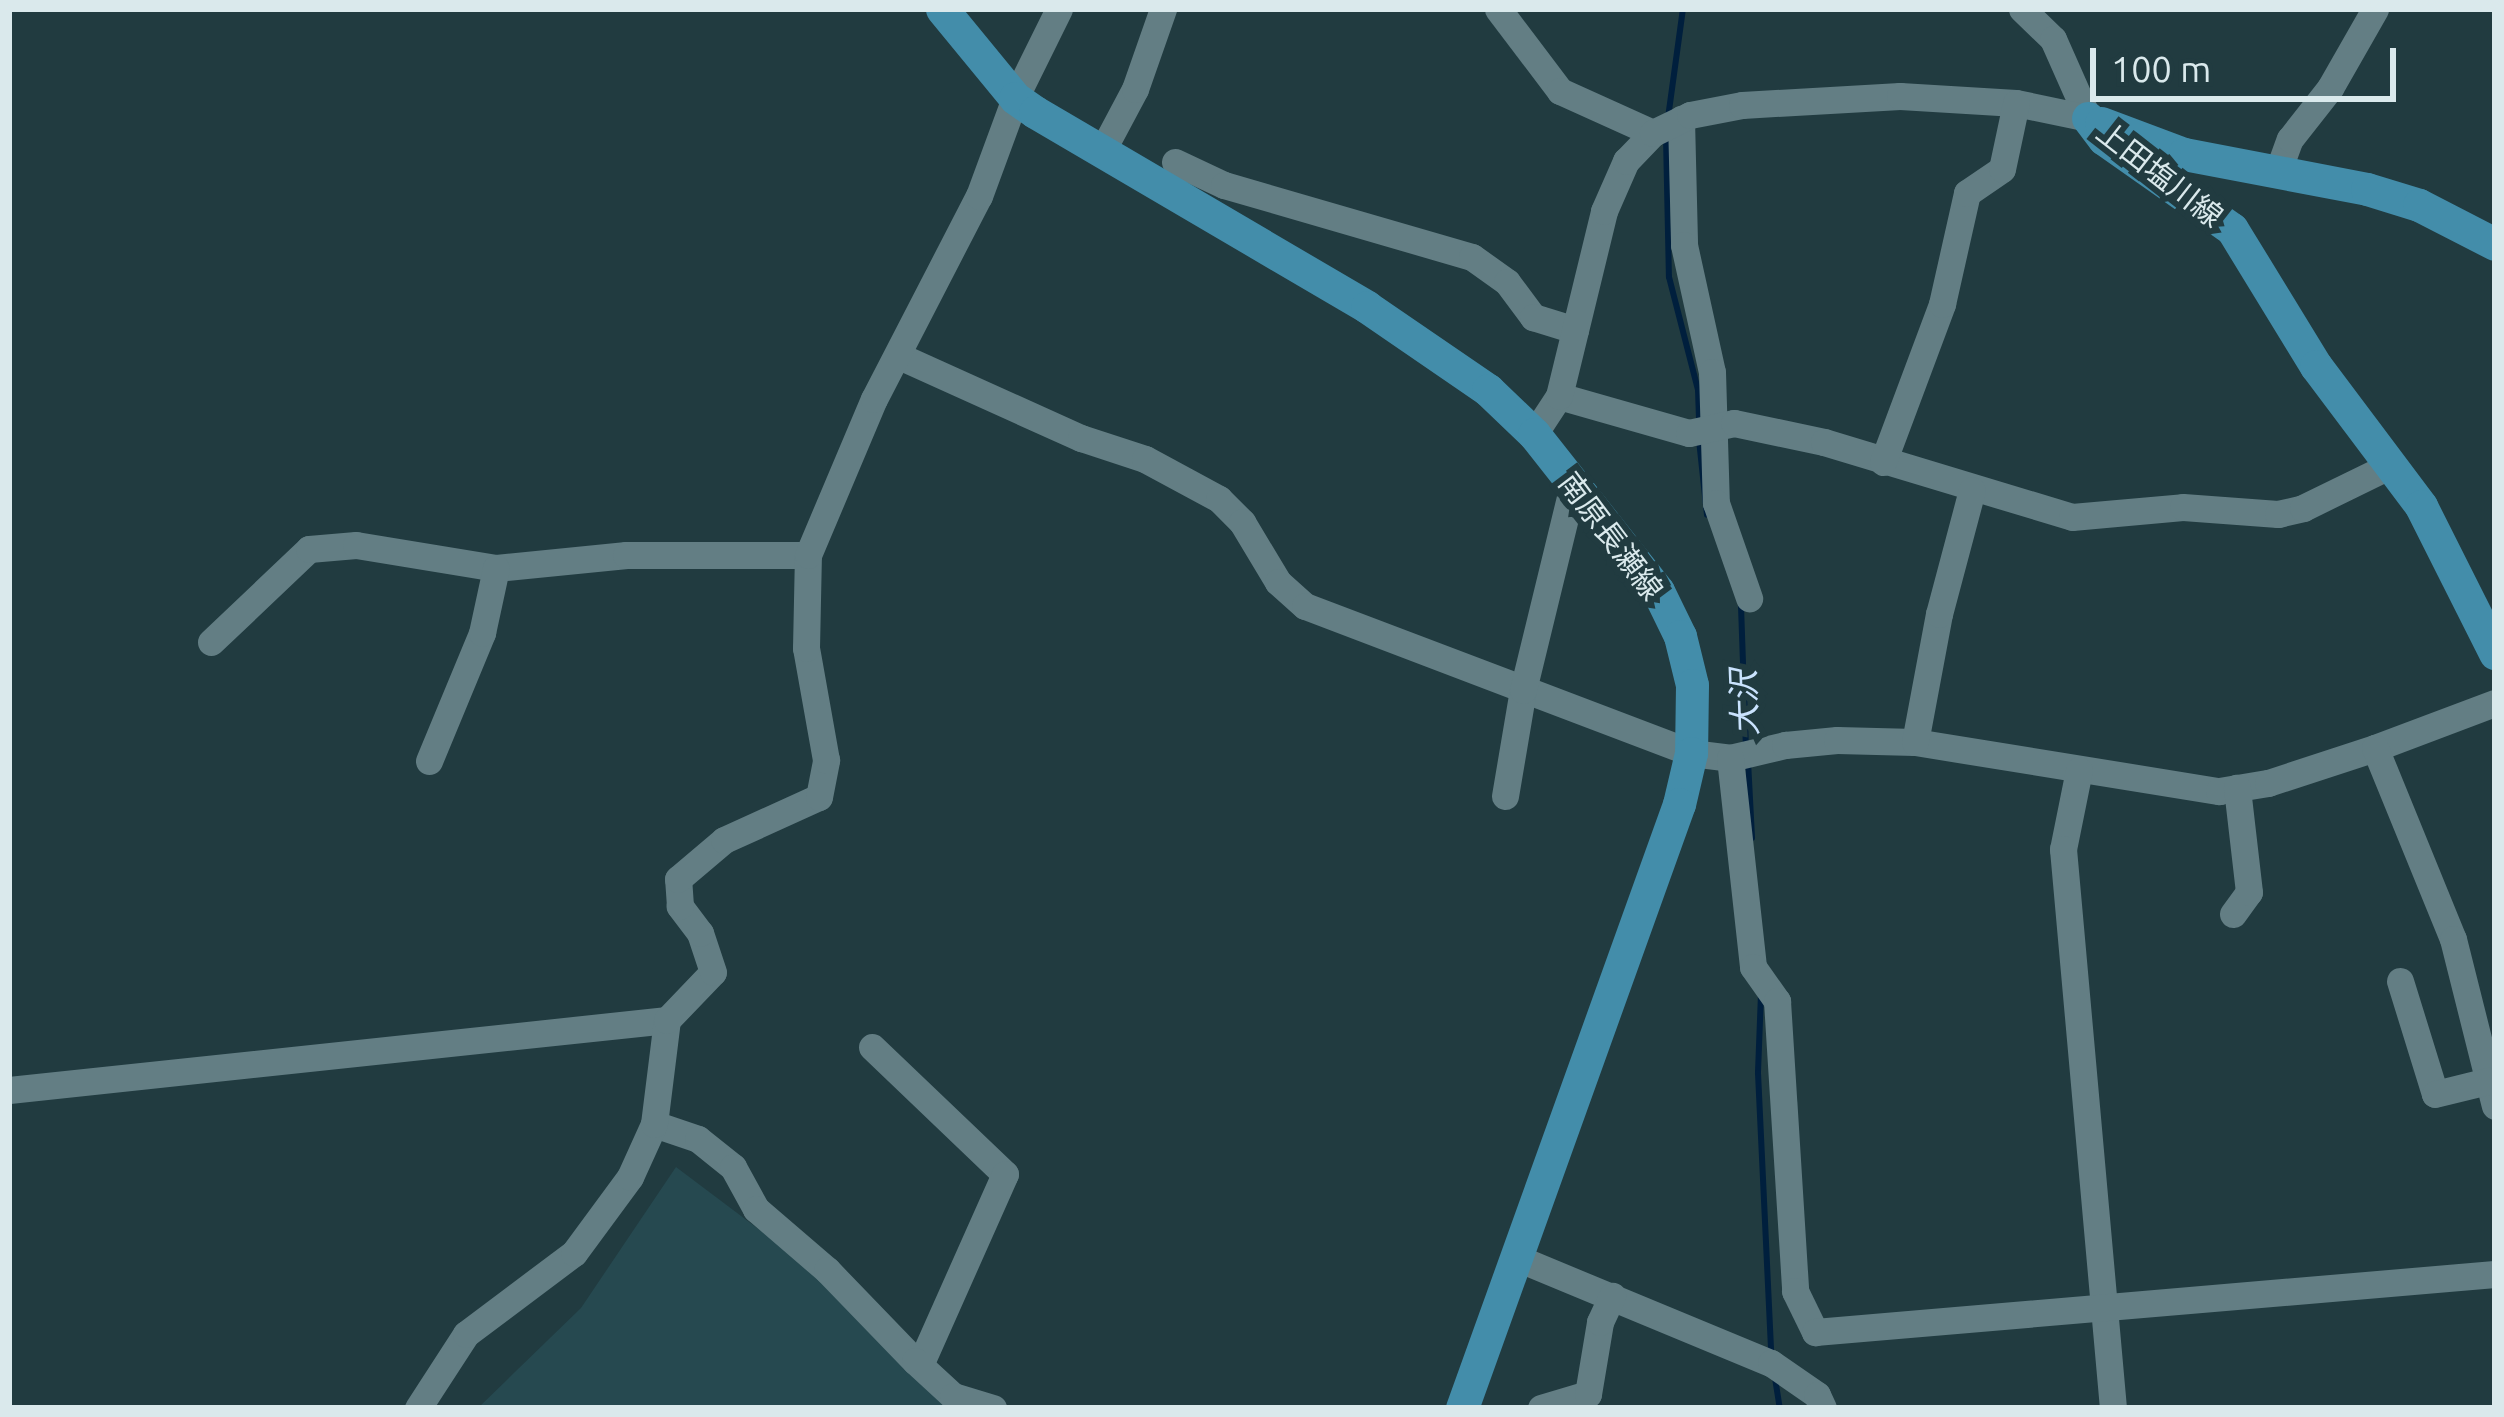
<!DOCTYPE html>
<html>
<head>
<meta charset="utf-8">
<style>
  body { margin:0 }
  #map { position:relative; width:2504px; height:1417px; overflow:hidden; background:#213b40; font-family:Ubuntu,"Noto Sans JP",sans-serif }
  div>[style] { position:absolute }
  .built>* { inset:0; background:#264950 }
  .stream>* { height:6px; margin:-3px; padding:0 3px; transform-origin:3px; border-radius:3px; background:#001f3d }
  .minor>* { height:27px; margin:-13.5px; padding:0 13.5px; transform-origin:13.5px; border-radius:13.5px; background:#637e84 }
  .major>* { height:33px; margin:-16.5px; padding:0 16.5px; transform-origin:16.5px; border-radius:16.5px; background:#438daa }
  span { translate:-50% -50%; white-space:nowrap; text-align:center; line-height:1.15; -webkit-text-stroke:12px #213b40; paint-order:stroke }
  .street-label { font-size:30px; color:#dae9ec }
  .water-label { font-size:33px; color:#cae3fe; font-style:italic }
  .frame { position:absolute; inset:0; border:12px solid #dae9ec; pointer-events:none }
  .scale { position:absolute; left:2090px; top:48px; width:306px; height:54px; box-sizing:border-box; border:6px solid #dae9ec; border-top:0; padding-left:15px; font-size:36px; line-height:42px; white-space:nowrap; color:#dae9ec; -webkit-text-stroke:9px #213b40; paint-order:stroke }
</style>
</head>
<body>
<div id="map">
  <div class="built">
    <i style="clip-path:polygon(676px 1167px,818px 1274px,955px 1408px,478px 1408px,581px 1308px)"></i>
  </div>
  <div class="stream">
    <i style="left:1668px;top:118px;width:110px;rotate:-82.2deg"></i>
    <i style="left:1666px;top:137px;width:140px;rotate:88.8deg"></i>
    <i style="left:1669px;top:277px;width:117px;rotate:75.6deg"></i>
    <i style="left:1698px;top:390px;width:30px;rotate:88deg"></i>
    <i style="left:1699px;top:440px;width:75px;rotate:83.9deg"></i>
    <i style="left:1741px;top:606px;width:142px;rotate:88deg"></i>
    <i style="left:1748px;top:761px;width:77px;rotate:87deg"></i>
    <i style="left:1761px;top:994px;width:79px;rotate:92.2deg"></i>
    <i style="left:1758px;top:1073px;width:280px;rotate:87.3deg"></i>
    <i style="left:1775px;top:1378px;width:30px;rotate:81deg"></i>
  </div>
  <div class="minor">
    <i style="left:1498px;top:9px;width:103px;rotate:52.9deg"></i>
    <i style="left:1560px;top:91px;width:102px;rotate:24.3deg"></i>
    <i style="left:2022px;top:9px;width:43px;rotate:44.1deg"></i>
    <i style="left:2053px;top:39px;width:86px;rotate:66.1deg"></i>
    <i style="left:1681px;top:119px;width:126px;rotate:88.6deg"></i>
    <i style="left:1684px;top:245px;width:130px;rotate:77.6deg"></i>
    <i style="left:1712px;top:372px;width:131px;rotate:88.3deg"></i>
    <i style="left:1716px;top:503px;width:101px;rotate:70.8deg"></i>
    <i style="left:1101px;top:153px;width:72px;rotate:-62deg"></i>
    <i style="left:1135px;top:89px;width:85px;rotate:-70.7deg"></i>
    <i style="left:1175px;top:162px;width:54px;rotate:25.1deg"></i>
    <i style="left:1224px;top:185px;width:258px;rotate:16.2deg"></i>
    <i style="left:1472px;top:257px;width:43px;rotate:35.5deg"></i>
    <i style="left:1507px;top:282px;width:44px;rotate:53.4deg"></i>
    <i style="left:1533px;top:317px;width:44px;rotate:17.2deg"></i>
    <i style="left:2277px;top:174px;width:37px;rotate:-70deg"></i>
    <i style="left:2290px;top:139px;width:65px;rotate:-51.9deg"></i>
    <i style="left:2330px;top:88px;width:91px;rotate:-60.3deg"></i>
    <i style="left:899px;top:356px;width:200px;rotate:24.3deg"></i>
    <i style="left:1081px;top:438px;width:67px;rotate:18.2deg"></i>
    <i style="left:1145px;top:459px;width:84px;rotate:28.4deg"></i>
    <i style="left:1219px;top:499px;width:33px;rotate:45deg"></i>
    <i style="left:1242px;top:522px;width:70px;rotate:59deg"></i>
    <i style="left:1278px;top:582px;width:36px;rotate:42deg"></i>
    <i style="left:1305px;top:606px;width:413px;rotate:20.8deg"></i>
    <i style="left:1691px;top:753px;width:39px;rotate:7deg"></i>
    <i style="left:1730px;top:758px;width:57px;rotate:-13.3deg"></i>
    <i style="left:1785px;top:745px;width:52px;rotate:-5.5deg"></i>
    <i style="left:1837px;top:740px;width:78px;rotate:1.5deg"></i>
    <i style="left:1915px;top:742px;width:308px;rotate:9.2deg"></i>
    <i style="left:2219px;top:791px;width:50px;rotate:-9.3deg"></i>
    <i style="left:2268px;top:783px;width:113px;rotate:-18.1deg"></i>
    <i style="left:2375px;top:748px;width:128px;rotate:-20.6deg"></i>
    <i style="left:1559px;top:396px;width:135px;rotate:15.9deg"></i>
    <i style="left:1689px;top:433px;width:46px;rotate:-12.5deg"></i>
    <i style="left:1734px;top:423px;width:92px;rotate:11.9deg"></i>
    <i style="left:1824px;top:442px;width:259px;rotate:16.8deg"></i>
    <i style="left:2072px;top:517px;width:111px;rotate:-5.1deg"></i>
    <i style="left:2183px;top:507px;width:95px;rotate:4.2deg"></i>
    <i style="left:2278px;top:514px;width:26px;rotate:-13deg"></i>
    <i style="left:2303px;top:508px;width:93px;rotate:-26deg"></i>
    <i style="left:1534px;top:434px;width:45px;rotate:-56.7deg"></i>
    <i style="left:1559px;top:396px;width:190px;rotate:-76.3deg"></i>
    <i style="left:1604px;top:211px;width:55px;rotate:-66.3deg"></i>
    <i style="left:1626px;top:161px;width:39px;rotate:-46deg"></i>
    <i style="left:1653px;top:133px;width:41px;rotate:-25.9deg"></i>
    <i style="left:1690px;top:115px;width:53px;rotate:-10.9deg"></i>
    <i style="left:1742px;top:105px;width:158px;rotate:-3.3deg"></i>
    <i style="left:1900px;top:96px;width:116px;rotate:3.5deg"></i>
    <i style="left:2016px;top:103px;width:74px;rotate:11.8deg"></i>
    <i style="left:1883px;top:462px;width:169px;rotate:-69.5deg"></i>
    <i style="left:1942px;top:304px;width:114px;rotate:-77.3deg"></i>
    <i style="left:1967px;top:193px;width:42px;rotate:-34.4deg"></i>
    <i style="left:2002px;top:169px;width:67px;rotate:-78deg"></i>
    <i style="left:211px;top:642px;width:135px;rotate:-43.5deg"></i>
    <i style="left:309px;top:549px;width:47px;rotate:-4.9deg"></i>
    <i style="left:356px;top:545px;width:142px;rotate:9.3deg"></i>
    <i style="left:496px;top:568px;width:131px;rotate:-5.7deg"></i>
    <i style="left:626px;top:555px;width:182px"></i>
    <i style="left:1915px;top:742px;width:130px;rotate:-79.4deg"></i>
    <i style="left:1939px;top:614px;width:128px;rotate:-75.1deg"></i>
    <i style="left:2375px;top:748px;width:206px;rotate:67.8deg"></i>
    <i style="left:2453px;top:939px;width:172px;rotate:75.9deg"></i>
    <i style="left:1730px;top:758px;width:210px;rotate:83.7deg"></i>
    <i style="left:1753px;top:967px;width:42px;rotate:54.8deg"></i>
    <i style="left:1777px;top:1001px;width:291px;rotate:86.4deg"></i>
    <i style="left:1795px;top:1291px;width:46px;rotate:64deg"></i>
    <i style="left:429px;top:761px;width:139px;rotate:-67.5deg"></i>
    <i style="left:482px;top:633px;width:66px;rotate:-77.8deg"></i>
    <i style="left:2079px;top:770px;width:81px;rotate:101.4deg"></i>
    <i style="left:2063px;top:849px;width:561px;rotate:84.89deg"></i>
    <i style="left:1505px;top:796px;width:108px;rotate:-80.4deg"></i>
    <i style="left:1523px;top:690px;width:211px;rotate:-76.3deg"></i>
    <i style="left:2233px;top:914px;width:27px;rotate:-54deg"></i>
    <i style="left:2249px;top:892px;width:105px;rotate:-96.6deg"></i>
    <i style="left:2400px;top:981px;width:118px;rotate:72.8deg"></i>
    <i style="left:2435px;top:1094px;width:55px;rotate:-13.8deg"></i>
    <i style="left:872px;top:1047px;width:184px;rotate:43.7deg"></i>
    <i style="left:1005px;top:1174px;width:209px;rotate:114deg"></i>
    <i style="left:9px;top:1090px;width:662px;rotate:-6.07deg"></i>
    <i style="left:654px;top:1124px;width:46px;rotate:18.8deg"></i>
    <i style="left:698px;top:1139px;width:45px;rotate:38.7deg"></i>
    <i style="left:733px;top:1167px;width:48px;rotate:61.3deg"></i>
    <i style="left:756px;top:1209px;width:94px;rotate:40.7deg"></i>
    <i style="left:827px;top:1270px;width:127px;rotate:46deg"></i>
    <i style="left:915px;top:1361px;width:52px;rotate:42.6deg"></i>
    <i style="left:953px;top:1396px;width:42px;rotate:16.7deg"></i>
    <i style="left:1517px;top:1258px;width:275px;rotate:22.5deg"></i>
    <i style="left:1771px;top:1363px;width:56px;rotate:34.8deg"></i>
    <i style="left:1817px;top:1395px;width:14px;rotate:65deg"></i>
    <i style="left:1815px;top:1332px;width:682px;rotate:-4.88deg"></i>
    <i style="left:418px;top:1408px;width:88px;rotate:-57deg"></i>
    <i style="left:466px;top:1334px;width:135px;rotate:-36.9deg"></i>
    <i style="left:574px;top:1253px;width:94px;rotate:-53.6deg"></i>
    <i style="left:630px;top:1177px;width:58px;rotate:-65.6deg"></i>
    <i style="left:654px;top:1124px;width:105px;rotate:-82.9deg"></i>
    <i style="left:667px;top:1020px;width:66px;rotate:-46.2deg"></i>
    <i style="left:713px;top:972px;width:41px;rotate:-108.4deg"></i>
    <i style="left:700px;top:933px;width:34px;rotate:-127deg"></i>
    <i style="left:680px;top:906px;width:27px;rotate:-94deg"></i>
    <i style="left:678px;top:879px;width:60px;rotate:-40.3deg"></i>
    <i style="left:724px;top:840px;width:104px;rotate:-24.4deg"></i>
    <i style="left:819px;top:797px;width:38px;rotate:-79deg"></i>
    <i style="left:826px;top:760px;width:114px;rotate:-100.1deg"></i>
    <i style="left:806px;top:648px;width:93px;rotate:-88.8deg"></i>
    <i style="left:808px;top:555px;width:169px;rotate:-67.1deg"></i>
    <i style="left:874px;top:399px;width:229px;rotate:-62.7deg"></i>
    <i style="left:979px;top:196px;width:104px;rotate:-69.8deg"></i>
    <i style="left:1015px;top:98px;width:99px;rotate:-63.7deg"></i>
    <i style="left:1541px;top:1408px;width:49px;rotate:-16.6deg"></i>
    <i style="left:1588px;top:1394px;width:73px;rotate:-80.5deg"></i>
    <i style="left:1600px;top:1322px;width:29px;rotate:-65deg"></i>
  </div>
  <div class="major">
    <i style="left:942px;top:9px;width:115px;rotate:50.6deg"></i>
    <i style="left:1015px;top:98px;width:24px;rotate:35deg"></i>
    <i style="left:1035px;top:112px;width:385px;rotate:30.4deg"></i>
    <i style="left:1367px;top:307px;width:147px;rotate:34.4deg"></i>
    <i style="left:1488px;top:390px;width:64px;rotate:43.7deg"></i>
    <i style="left:1534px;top:434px;width:200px;rotate:51.7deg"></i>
    <i style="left:1658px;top:591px;width:50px;rotate:63.9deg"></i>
    <i style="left:1680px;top:636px;width:50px;rotate:76.2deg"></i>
    <i style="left:1692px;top:685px;width:68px;rotate:90.8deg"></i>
    <i style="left:1691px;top:753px;width:52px;rotate:103.2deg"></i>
    <i style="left:1679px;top:804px;width:642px;rotate:109.76deg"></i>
    <i style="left:2088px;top:118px;width:26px;rotate:53deg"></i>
    <i style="left:2104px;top:139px;width:156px;rotate:35.1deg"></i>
    <i style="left:2232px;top:229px;width:161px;rotate:58.5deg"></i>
    <i style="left:2316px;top:366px;width:175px;rotate:53.1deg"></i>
    <i style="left:2421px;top:506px;width:165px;rotate:63.3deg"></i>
    <i style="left:2101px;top:123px;width:89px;rotate:20.5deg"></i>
    <i style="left:2184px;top:154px;width:186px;rotate:10.8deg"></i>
    <i style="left:2367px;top:189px;width:54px;rotate:17.1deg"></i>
    <i style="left:2419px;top:205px;width:85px;rotate:27.2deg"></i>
  </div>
  <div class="street-label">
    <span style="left:2160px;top:174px;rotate:38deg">上田塩川線</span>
    <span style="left:1611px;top:536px;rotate:53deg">南原長瀬線</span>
  </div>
  <div class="water-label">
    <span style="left:1744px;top:703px;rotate:-92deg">大沢</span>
  </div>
  <div class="frame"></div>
  <div class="scale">100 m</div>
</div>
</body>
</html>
